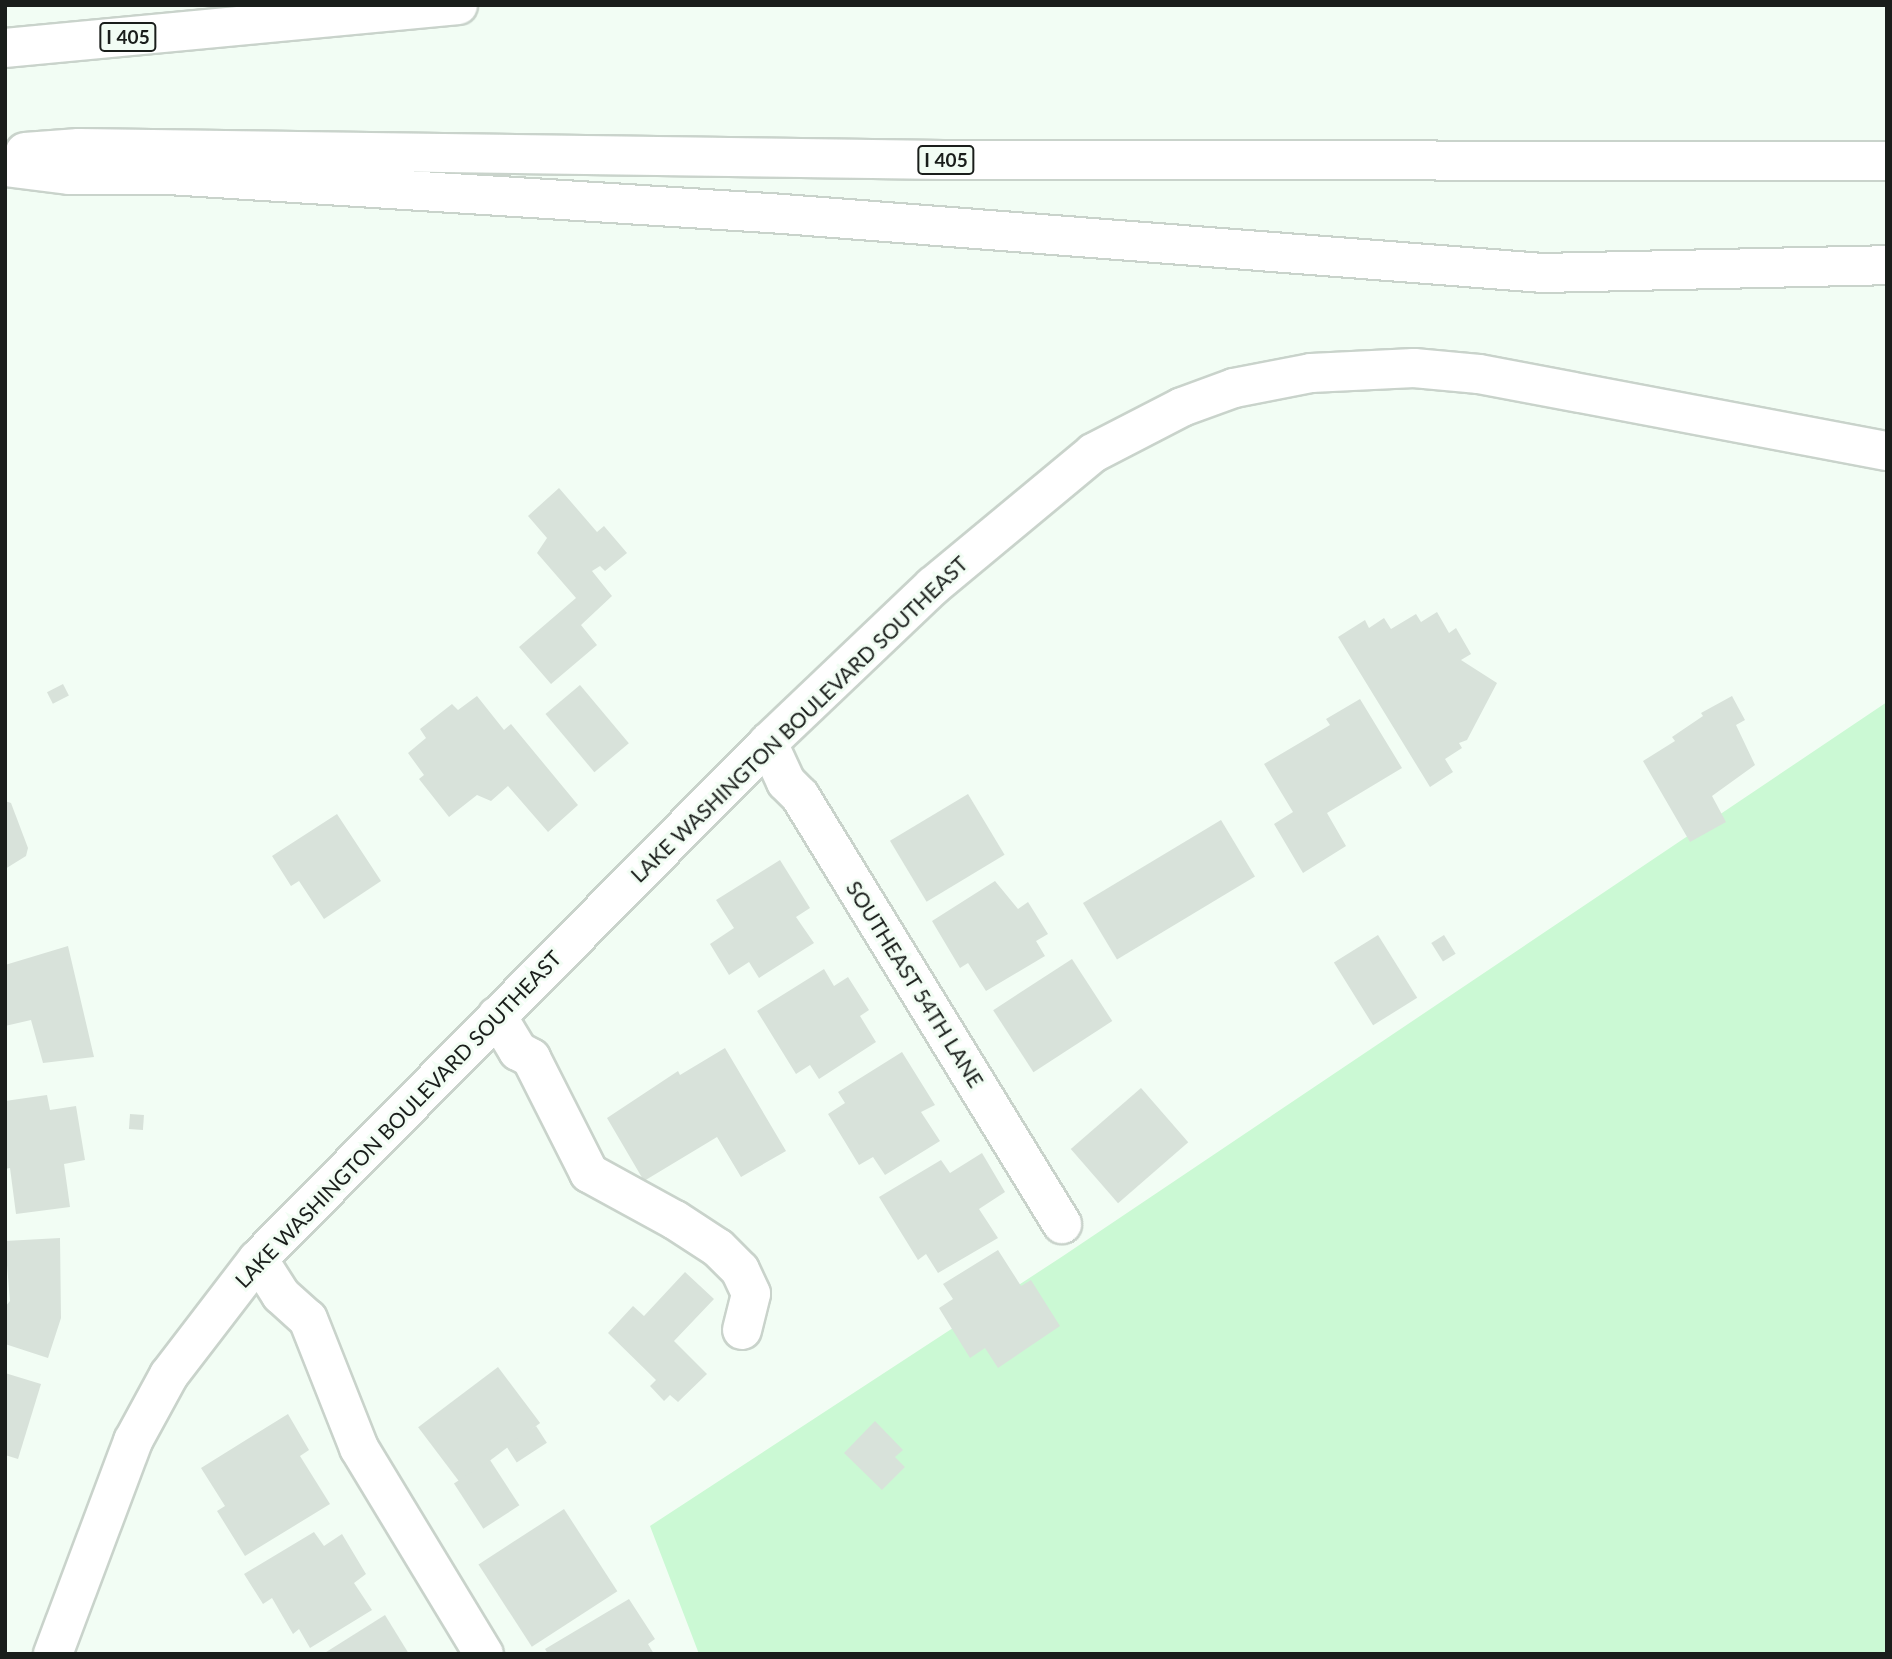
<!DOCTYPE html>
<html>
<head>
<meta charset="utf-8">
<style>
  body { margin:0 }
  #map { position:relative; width:1892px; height:1659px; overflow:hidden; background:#f2fdf4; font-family:Lato,sans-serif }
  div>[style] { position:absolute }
  .green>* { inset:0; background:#cbf9d4 }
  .building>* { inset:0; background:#d8e2da; transform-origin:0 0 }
  .roads { filter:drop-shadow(2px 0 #c9d3cb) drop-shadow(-2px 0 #c9d3cb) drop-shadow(0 2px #c9d3cb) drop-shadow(0 -2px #c9d3cb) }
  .minor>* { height:38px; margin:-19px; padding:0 19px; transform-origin:19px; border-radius:19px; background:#fff }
  .major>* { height:38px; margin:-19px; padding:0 19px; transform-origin:19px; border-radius:19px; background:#fff }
  .highway>* { height:38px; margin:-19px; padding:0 19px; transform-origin:19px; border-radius:19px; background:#fff }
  span { translate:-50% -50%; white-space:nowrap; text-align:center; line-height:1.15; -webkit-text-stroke:6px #f2fdf4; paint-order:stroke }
  .shield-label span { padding:2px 5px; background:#f2fdf4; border:2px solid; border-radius:5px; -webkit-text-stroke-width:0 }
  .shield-label { font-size:19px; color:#1a1e1b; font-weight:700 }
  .street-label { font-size:21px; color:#1a1e1b }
  .frame { position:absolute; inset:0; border:7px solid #1a1e1b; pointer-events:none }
</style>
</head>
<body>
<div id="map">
  <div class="green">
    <i style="clip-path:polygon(1887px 702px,1887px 1654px,699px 1654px,650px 1526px,1063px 1256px)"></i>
  </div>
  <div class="building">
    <i style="clip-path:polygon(559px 488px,597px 532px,604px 526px,627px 553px,605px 571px,600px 566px,592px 571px,612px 596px,581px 625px,597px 645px,551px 684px,519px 647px,576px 598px,537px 553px,547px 538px,528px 516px)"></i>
    <i style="clip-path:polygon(1437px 612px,1449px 633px,1456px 628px,1471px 654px,1461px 660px,1497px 683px,1467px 740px,1459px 743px,1462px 748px,1445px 759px,1453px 772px,1430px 787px,1338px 637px,1365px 620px,1369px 628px,1384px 618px,1391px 629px,1416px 614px,1421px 622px)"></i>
    <i style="left:63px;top:684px;width:13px;height:18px;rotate:63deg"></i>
    <i style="left:580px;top:685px;width:76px;height:45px;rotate:50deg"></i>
    <i style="clip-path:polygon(477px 696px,504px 730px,511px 724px,578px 805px,548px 832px,508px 786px,491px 801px,477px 795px,449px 817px,419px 779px,424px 775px,408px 753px,426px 738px,420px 729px,452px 704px,458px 710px)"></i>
    <i style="clip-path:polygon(1732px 696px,1745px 720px,1736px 725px,1755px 765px,1712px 796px,1726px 822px,1690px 842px,1643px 761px,1675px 741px,1672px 737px,1703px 716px,1701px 713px)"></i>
    <i style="clip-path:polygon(1360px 699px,1402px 768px,1327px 813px,1346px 846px,1303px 873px,1274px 824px,1293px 812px,1264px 764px,1330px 725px,1326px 719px)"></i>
    <i style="left:968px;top:794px;width:71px;height:91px;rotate:59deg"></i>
    <i style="clip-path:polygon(5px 801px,11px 803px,28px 848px,26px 856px,5px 869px)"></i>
    <i style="clip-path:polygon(337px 814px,381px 881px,324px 919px,299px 881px,291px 886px,272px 856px)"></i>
    <i style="left:1221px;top:820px;width:66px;height:161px;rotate:59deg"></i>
    <i style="clip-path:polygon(780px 860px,810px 908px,796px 917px,814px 943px,759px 978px,749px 962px,729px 975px,710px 944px,734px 928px,716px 900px)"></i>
    <i style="clip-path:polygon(995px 881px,1018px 909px,1028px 902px,1048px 934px,1036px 941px,1045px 956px,986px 991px,968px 963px,960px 968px,932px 921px)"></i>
    <i style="left:1378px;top:935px;width:74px;height:52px;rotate:58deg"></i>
    <i style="left:1444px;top:935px;width:22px;height:15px;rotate:58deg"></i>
    <i style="clip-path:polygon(68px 946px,94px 1057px,43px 1063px,31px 1020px,5px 1026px,5px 965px)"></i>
    <i style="left:1072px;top:959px;width:74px;height:94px;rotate:57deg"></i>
    <i style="clip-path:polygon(824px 969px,834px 986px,848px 977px,869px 1010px,860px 1016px,876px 1042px,819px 1079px,810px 1065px,796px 1074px,757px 1011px)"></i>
    <i style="clip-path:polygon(725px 1048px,786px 1151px,741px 1177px,717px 1137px,644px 1181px,607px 1118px,678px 1071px,680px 1075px)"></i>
    <i style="clip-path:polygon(902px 1052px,935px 1105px,921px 1112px,940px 1141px,885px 1175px,873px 1157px,859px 1165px,828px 1114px,845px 1103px,838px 1092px)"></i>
    <i style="left:1141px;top:1088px;width:72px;height:93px;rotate:49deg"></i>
    <i style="clip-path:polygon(47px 1095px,50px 1110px,76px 1106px,85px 1160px,64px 1164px,70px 1207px,16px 1214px,10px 1168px,5px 1169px,5px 1101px)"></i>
    <i style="left:130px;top:1114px;width:14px;height:15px;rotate:4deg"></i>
    <i style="clip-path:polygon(982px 1153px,1005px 1192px,979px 1209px,998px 1238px,938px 1273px,926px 1254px,918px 1260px,879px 1197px,941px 1160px,950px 1173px)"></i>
    <i style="clip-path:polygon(60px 1238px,61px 1318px,48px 1358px,5px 1344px,5px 1307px,10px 1301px,5px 1241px)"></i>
    <i style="clip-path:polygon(998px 1250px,1021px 1286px,1031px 1280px,1060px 1326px,998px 1368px,985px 1348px,970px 1358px,939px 1308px,953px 1299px,943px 1284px)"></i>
    <i style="clip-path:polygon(685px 1272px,714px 1299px,674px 1341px,707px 1374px,678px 1402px,670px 1395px,664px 1401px,650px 1386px,656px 1380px,608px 1333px,633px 1306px,644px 1316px)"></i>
    <i style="left:498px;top:1367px;width:70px;height:100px;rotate:53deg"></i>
    <i style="clip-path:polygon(5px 1373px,41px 1384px,18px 1459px,5px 1455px)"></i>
    <i style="clip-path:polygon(288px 1414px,309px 1450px,300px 1456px,330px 1504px,245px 1556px,217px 1511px,225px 1506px,201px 1468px)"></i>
    <i style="clip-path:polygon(875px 1421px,903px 1450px,895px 1457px,905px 1467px,882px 1490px,844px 1453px)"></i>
    <i style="left:536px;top:1426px;width:20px;height:36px;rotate:57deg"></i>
    <i style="left:490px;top:1460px;width:54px;height:43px;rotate:57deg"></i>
    <i style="left:564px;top:1509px;width:98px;height:102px;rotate:57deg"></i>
    <i style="clip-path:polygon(314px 1532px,324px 1546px,342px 1534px,366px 1574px,354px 1583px,372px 1610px,310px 1648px,299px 1629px,293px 1634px,272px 1598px,263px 1604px,244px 1574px)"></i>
    <i style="clip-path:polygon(629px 1599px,655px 1639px,648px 1644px,654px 1654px,548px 1654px,545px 1649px)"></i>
    <i style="clip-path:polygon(385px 1615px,409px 1654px,323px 1654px)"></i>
  </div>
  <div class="roads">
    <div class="minor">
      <i style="left:768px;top:743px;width:43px;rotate:65.2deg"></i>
      <i style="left:786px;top:782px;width:20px;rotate:45deg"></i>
      <i style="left:800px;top:796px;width:502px;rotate:58.53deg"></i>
      <i style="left:497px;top:1016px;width:41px;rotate:59deg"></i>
      <i style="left:518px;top:1051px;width:15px;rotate:28deg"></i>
      <i style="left:531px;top:1058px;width:129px;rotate:63.2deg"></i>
      <i style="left:589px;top:1173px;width:98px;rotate:28.7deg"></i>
      <i style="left:675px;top:1220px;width:51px;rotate:33.1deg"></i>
      <i style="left:718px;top:1248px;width:31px;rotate:45deg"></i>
      <i style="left:740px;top:1270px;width:26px;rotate:65deg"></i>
      <i style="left:751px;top:1294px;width:37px;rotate:104deg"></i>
      <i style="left:258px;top:1259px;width:43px;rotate:57.4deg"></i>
      <i style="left:281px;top:1295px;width:36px;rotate:42deg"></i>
      <i style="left:308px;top:1319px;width:139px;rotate:68.4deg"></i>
      <i style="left:359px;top:1448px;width:241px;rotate:58.8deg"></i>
    </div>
    <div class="major">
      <i style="left:53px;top:1654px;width:228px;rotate:-69.4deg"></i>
      <i style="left:133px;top:1441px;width:75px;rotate:-61.4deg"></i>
      <i style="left:169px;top:1375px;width:146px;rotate:-52.5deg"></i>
      <i style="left:258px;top:1259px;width:726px;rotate:-45.34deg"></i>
      <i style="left:768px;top:743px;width:228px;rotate:-43.6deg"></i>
      <i style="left:933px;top:586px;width:208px;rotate:-39.7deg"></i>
      <i style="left:1093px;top:453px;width:100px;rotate:-27.3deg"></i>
      <i style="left:1182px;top:407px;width:55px;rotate:-20.1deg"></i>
      <i style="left:1234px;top:388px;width:78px;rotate:-11deg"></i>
      <i style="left:1311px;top:373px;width:103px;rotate:-2.8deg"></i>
      <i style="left:1414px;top:368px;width:65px;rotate:5.3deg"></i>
      <i style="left:1479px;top:374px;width:415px;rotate:10.7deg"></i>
    </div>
    <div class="highway">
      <i style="left:5px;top:48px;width:455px;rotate:-5.4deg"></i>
      <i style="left:25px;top:152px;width:54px;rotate:-4.2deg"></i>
      <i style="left:79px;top:148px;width:865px;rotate:0.79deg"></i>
      <i style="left:944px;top:160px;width:943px;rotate:0.06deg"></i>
      <i style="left:5px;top:167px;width:64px;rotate:7.1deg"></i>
      <i style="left:69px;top:175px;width:100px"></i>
      <i style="left:169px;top:175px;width:615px;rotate:3.63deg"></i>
      <i style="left:783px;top:214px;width:761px;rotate:4.44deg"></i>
      <i style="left:1542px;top:273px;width:345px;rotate:-1.3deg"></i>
    </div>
  </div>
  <div class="shield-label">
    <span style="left:128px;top:37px">I 405</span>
    <span style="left:946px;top:160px">I 405</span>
  </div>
  <div class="street-label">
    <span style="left:799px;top:719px;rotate:-44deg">LAKE WASHINGTON BOULEVARD SOUTHEAST</span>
    <span style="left:915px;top:984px;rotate:58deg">SOUTHEAST 54TH LANE</span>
    <span style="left:398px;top:1119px;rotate:-46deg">LAKE WASHINGTON BOULEVARD SOUTHEAST</span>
  </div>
  <div class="frame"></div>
</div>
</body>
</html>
